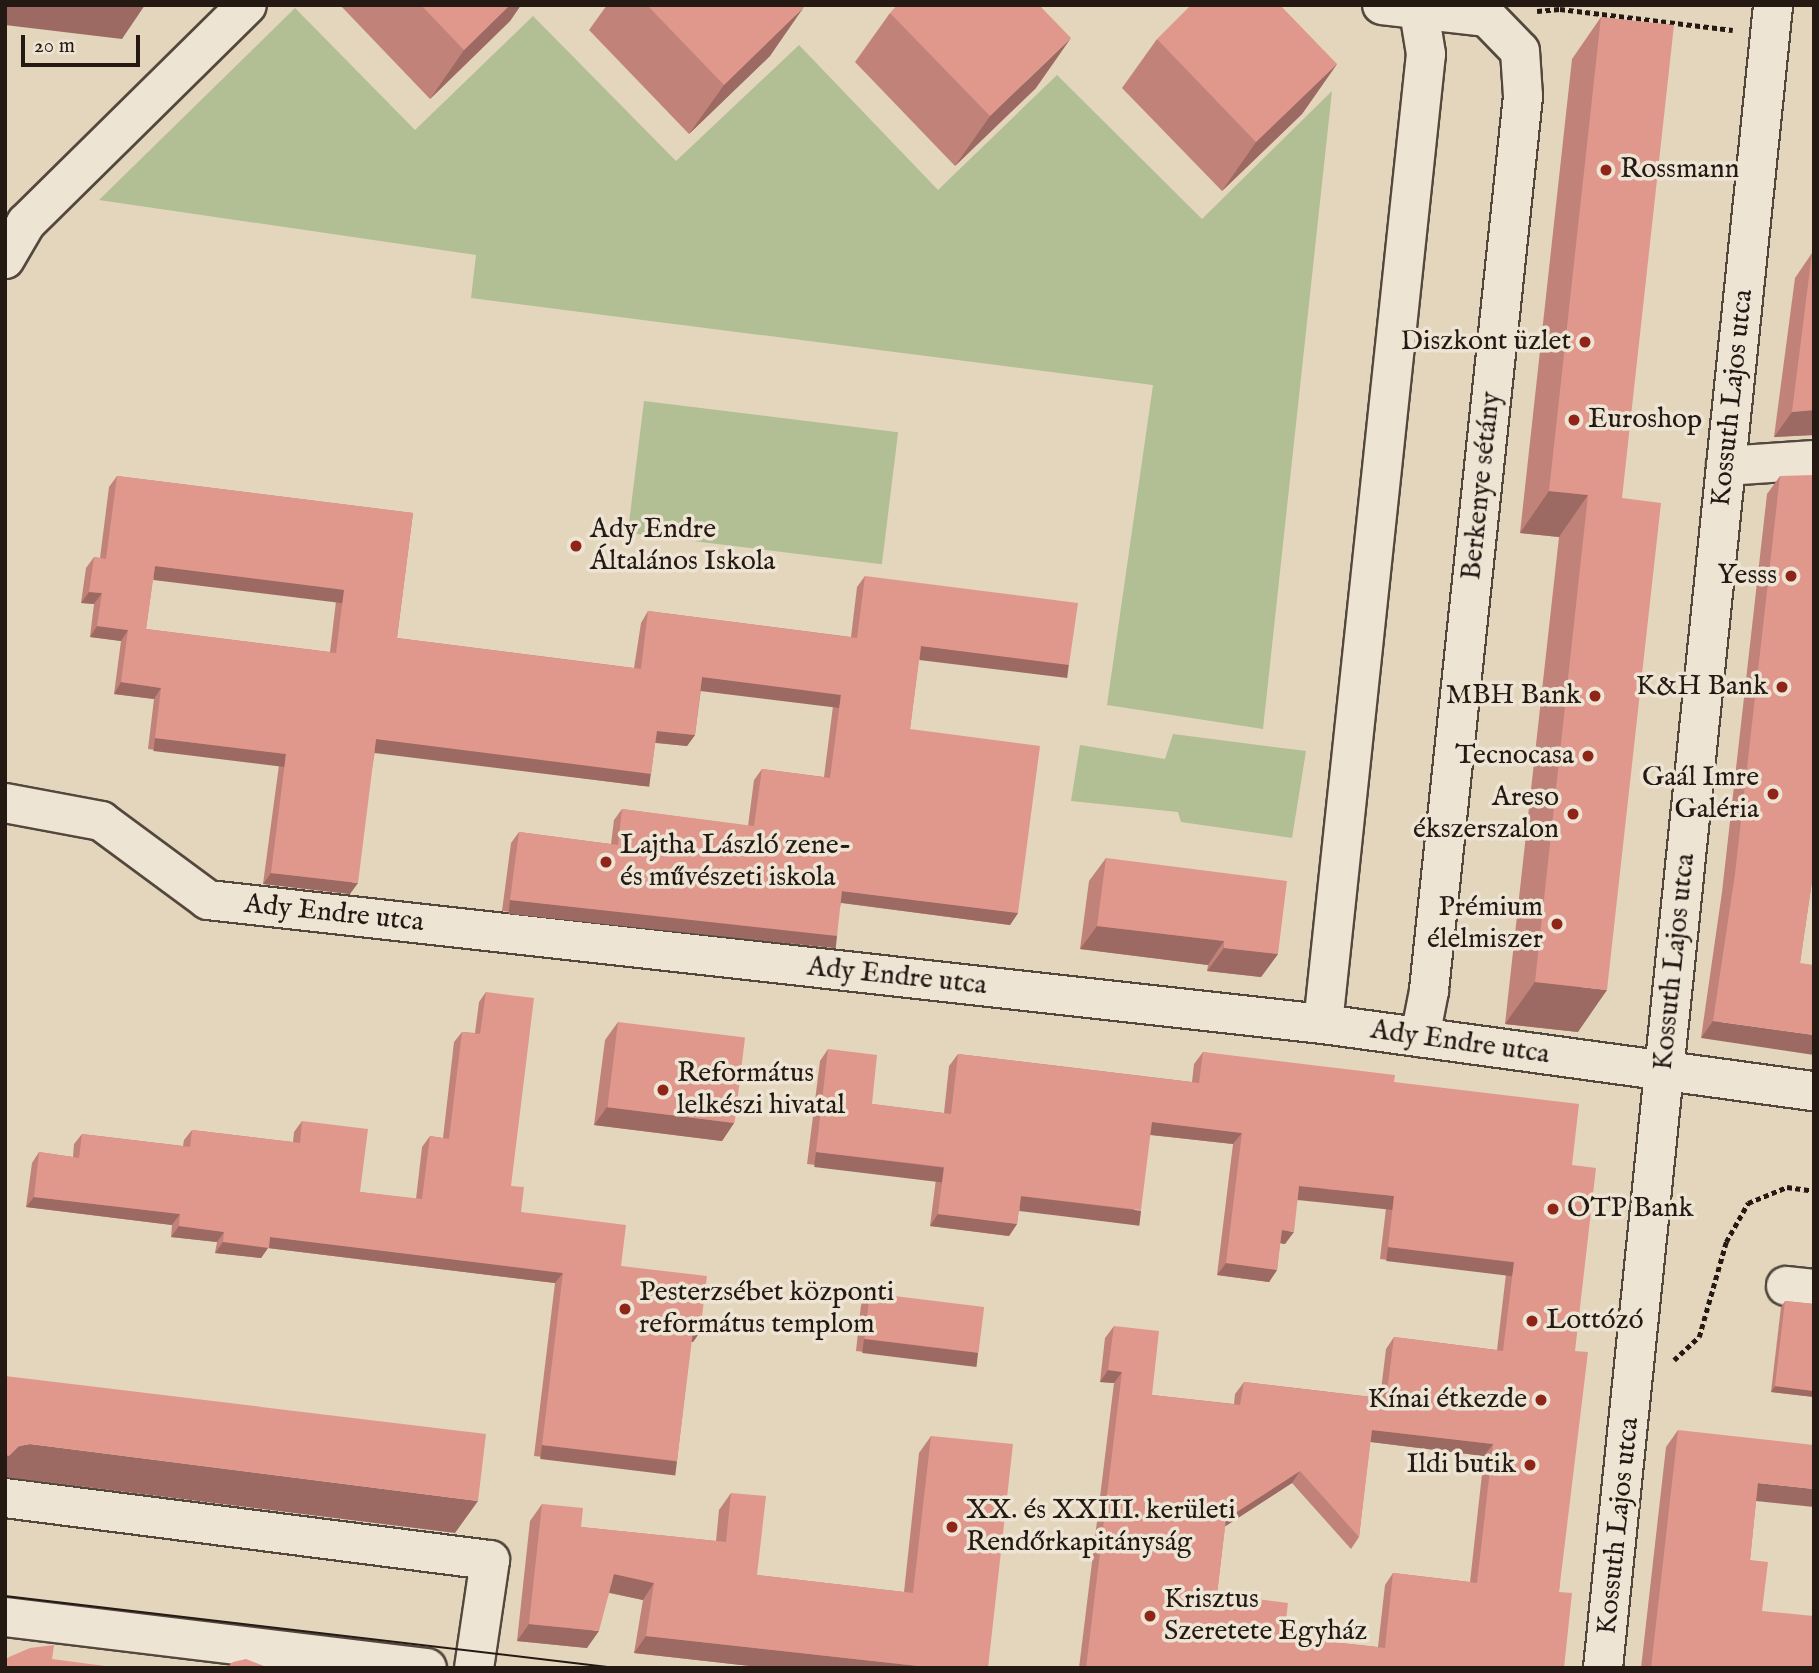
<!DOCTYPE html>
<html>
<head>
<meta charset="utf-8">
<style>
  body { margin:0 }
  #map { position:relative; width:1819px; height:1673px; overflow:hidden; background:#e3d6bd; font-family:"IM FELL English",serif }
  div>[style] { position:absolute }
  .green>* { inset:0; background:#b2be93; transform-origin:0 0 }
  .path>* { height:4.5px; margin-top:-2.25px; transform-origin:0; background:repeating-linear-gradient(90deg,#251914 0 5px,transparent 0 8.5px) }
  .roads { filter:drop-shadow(2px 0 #54483e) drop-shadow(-2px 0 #54483e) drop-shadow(0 2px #54483e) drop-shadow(0 -2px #54483e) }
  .minor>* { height:38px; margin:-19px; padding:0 19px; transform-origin:19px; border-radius:19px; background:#ede4d4 }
  .tram>* { height:2px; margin:-1px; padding:0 1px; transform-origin:1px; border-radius:1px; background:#251914 }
  .wall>* { inset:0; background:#c18379 }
  .shaded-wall>* { inset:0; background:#9d6a63; transform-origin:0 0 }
  .building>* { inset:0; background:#e0988d; transform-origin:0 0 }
  .dots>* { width:19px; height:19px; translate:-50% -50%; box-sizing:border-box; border:4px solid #ede4d4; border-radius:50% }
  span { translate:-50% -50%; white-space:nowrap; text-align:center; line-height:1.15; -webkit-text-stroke:7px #ede4d4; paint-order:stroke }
  .poi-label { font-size:28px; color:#251914 }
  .left { translate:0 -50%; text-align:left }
  .right { translate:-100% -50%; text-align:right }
  .street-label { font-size:28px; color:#251914 }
  .frame { position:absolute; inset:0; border:7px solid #251914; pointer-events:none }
  .scale { position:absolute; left:21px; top:35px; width:119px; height:32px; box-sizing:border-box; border:4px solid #251914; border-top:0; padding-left:9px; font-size:21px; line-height:24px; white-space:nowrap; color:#251914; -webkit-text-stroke:5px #ede4d4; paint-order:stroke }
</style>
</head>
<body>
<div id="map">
  <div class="green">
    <i style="clip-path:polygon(295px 8px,415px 130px,533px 16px,676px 161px,799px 45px,938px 190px,1057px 75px,1202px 219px,1332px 91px,1263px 729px,1107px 705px,1153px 385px,471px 298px,476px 255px,99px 200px)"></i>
    <i style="left:644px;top:401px;width:256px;height:133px;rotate:7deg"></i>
    <i style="clip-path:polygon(1173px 734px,1306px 751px,1292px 838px,1181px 822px,1178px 812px,1071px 801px,1080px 745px,1165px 759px)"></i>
  </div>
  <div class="path">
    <i style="left:1537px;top:11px;width:23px;rotate:-5deg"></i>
    <i style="left:1560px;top:9px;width:174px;rotate:6.9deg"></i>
    <i style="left:1674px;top:1360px;width:34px;rotate:-43deg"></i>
    <i style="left:1699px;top:1337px;width:99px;rotate:-74.1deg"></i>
    <i style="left:1726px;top:1242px;width:45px;rotate:-60.6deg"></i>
    <i style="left:1748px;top:1203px;width:42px;rotate:-22.3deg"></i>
    <i style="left:1787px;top:1187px;width:27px;rotate:8deg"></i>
  </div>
  <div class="roads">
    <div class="minor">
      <i style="left:1382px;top:5px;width:106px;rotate:6.5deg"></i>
      <i style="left:1487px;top:17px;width:47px;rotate:45.9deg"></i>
      <i style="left:1520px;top:51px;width:45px;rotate:86.2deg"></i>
      <i style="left:1523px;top:96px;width:900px;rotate:96deg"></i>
      <i style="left:1429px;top:991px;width:47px;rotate:101.1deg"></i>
      <i style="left:5px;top:259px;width:42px;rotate:-59.7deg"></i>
      <i style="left:26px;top:223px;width:310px;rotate:-44.6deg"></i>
      <i style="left:1726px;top:466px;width:88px;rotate:-3.9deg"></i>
      <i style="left:5px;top:803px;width:98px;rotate:10.6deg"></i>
      <i style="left:101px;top:821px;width:133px;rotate:36.4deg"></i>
      <i style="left:208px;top:900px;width:1122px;rotate:6.35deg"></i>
      <i style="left:1323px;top:1024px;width:496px;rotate:7.8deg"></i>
      <i style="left:1323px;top:1024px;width:975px;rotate:-83.94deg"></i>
      <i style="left:1426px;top:54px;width:50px;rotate:-99.3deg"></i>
      <i style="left:1786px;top:1286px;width:28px;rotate:6deg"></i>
      <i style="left:5px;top:1498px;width:489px;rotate:7.3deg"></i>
      <i style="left:490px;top:1560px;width:109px;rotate:98.4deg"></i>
      <i style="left:5px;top:1617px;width:425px;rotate:6.9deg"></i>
      <i style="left:1603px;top:1668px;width:1672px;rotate:-84.16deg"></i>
    </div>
  </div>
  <div class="tram">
    <i style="left:5px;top:1596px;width:615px;rotate:6.72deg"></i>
  </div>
  <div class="wall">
    <i style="clip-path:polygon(340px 5px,521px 5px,510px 21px,430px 99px)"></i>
    <i style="clip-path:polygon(607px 5px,802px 5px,770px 56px,689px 134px,589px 30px)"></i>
    <i style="clip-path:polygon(890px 13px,1036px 88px,955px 166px,855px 62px)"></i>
    <i style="clip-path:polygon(1601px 17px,1622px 498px,1578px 1032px,1505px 1024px,1559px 537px,1520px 533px,1572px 59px)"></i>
    <i style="clip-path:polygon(1157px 39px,1337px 64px,1302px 114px,1222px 191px,1122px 88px)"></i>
    <i style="clip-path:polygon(1812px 253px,1814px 435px,1774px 437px,1795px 278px)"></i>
    <i style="clip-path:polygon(evenodd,117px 476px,413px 513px,397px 638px,634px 668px,641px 623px,648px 611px,851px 637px,857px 587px,865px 576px,1062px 676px,919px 658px,910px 729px,1018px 913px,1010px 925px,841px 903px,829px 947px,502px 911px,511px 843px,519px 832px,611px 844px,614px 820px,622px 809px,748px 826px,754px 780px,762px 769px,824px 777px,833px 706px,701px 689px,695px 735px,687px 746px,655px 743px,651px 774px,643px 786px,375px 751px,350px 894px,263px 884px,279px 765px,148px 749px,154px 699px,114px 694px,121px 641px,90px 637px,94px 604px,81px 603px,86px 568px,94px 557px,100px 558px,109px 487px,117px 476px,153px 578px,336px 601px,330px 652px,146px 629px,153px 578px)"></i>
    <i style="clip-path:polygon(1780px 476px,1813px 874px,1800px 963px,1701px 1038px,1722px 892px,1767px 494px)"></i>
    <i style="clip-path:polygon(1106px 858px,1278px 954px,1261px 977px,1207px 971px,1208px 965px,1080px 949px,1089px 881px)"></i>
    <i style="clip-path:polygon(486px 992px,511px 1186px,521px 1212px,621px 1266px,700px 1332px,693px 1342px,691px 1342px,677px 1461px,670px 1472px,534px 1456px,555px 1283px,268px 1248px,261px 1258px,215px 1253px,217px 1242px,171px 1237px,172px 1225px,26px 1207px,32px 1163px,39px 1152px,73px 1157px,74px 1144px,82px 1134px,183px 1146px,184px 1140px,192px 1130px,293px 1142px,294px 1132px,302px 1121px,360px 1192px,416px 1199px,422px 1147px,430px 1136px,443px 1138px,454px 1042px,462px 1032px,475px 1033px,479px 1002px)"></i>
    <i style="clip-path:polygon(618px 1022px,734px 1123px,722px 1141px,594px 1125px,605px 1040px)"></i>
    <i style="clip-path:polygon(evenodd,828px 1049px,872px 1104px,944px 1113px,949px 1066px,958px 1054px,1192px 1082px,1194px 1064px,1203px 1052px,1394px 1082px,1572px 1165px,1575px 1351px,1559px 1592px,1564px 1668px,1079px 1668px,1114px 1383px,1100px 1382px,1105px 1338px,1114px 1326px,1152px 1395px,1234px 1404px,1235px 1394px,1244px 1382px,1380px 1398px,1386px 1349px,1394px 1337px,1497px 1350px,1506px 1274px,1380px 1259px,1386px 1208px,1298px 1198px,1285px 1244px,1280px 1243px,1277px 1270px,1269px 1282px,1217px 1275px,1233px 1144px,1150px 1135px,1132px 1222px,1019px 1208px,1017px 1224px,1009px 1236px,930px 1226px,936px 1179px,807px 1164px,820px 1061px,828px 1049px,1370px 1442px,1484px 1456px,1470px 1582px,1393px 1573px,1385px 1585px,1378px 1647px,1284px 1637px,1217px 1594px,1225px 1526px,1292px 1483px,1351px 1549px,1359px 1537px,1370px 1442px)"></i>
    <i style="clip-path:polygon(870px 1293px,978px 1352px,970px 1364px,856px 1351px,861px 1305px)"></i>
    <i style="clip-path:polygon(1785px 1301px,1814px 1304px,1814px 1397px,1771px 1392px,1781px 1307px)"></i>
    <i style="clip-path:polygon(1678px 1430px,1756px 1501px,1750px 1560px,1762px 1611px,1814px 1668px,1641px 1668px,1666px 1447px)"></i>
    <i style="clip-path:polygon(931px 1436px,988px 1668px,768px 1668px,634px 1653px,643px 1600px,609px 1593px,587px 1648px,517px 1641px,530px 1521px,542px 1504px,581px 1527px,716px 1541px,719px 1510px,731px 1493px,757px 1575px,904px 1592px,919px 1453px)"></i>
  </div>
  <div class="shaded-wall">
    <i style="clip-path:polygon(5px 5px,145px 5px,122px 39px,5px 25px)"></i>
    <i style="clip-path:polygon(510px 5px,521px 5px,510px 21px,430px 99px,464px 50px)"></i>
    <i style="clip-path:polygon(804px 7px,770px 56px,689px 134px,724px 85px)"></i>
    <i style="clip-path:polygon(1071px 38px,1036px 88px,955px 166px,990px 116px)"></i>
    <i style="clip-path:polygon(1337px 64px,1302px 114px,1222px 191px,1256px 142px)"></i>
    <i style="clip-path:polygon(1814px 410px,1814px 435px,1774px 437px,1792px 412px)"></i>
    <i style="clip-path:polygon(1549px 491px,1588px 495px,1559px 537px,1520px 533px)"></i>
    <i style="left:155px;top:566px;width:191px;height:14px;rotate:7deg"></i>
    <i style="clip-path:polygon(89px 592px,102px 593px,94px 604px,81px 603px)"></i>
    <i style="clip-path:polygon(97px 626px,128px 630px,121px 641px,90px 637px)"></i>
    <i style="left:921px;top:646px;width:149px;height:14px;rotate:7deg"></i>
    <i style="left:702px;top:677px;width:140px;height:14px;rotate:7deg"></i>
    <i style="clip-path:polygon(121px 682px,161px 688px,154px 699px,114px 694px)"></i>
    <i style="clip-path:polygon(657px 731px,695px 735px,687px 746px,649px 742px)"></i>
    <i style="left:155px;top:738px;width:132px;height:13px;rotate:7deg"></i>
    <i style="left:376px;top:739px;width:277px;height:14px;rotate:7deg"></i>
    <i style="clip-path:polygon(271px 873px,358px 883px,350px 894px,263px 884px)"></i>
    <i style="clip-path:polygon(842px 891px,1018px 913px,1010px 925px,835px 902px)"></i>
    <i style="left:510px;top:900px;width:329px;height:14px;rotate:6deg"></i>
    <i style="clip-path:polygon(1097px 926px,1224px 941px,1208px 965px,1080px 949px)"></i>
    <i style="clip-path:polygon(1224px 948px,1278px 954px,1261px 977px,1207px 971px)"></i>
    <i style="clip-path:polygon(1535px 982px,1607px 990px,1578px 1032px,1505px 1024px)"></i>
    <i style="clip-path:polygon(1713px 1021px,1814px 1035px,1814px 1055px,1701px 1038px)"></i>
    <i style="clip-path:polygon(607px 1107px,734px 1123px,722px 1141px,594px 1125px)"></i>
    <i style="clip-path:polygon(1152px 1122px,1242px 1133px,1233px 1144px,1143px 1134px)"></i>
    <i style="left:816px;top:1152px;width:129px;height:15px;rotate:7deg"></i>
    <i style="left:1299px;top:1186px;width:96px;height:14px;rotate:6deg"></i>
    <i style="left:1021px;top:1196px;width:121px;height:15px;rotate:7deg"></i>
    <i style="clip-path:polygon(34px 1197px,180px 1214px,172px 1225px,26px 1207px)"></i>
    <i style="clip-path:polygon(938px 1214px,1017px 1224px,1009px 1236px,930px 1226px)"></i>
    <i style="clip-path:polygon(179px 1226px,224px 1232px,217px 1242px,171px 1237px)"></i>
    <i style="clip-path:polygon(1282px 1230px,1294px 1232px,1285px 1244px,1274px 1242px)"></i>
    <i style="clip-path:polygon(270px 1237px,563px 1273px,555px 1283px,268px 1248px,261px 1258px,215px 1253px,223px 1242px)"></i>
    <i style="left:1388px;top:1247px;width:127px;height:14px;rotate:7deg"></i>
    <i style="clip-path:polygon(1226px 1263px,1277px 1270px,1269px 1282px,1217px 1275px)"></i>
    <i style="clip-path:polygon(693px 1331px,700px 1332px,693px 1342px,685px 1341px)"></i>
    <i style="left:864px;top:1339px;width:115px;height:14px;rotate:7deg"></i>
    <i style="clip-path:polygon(1108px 1370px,1122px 1372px,1114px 1383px,1100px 1382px)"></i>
    <i style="clip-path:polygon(1775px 1386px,1814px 1391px,1814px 1397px,1771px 1392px)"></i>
    <i style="clip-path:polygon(1372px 1430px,1493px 1444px,1484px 1456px,1363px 1441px)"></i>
    <i style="clip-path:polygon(30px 1444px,478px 1501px,455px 1533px,5px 1477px,5px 1455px,19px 1446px)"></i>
    <i style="left:542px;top:1445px;width:136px;height:14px;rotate:7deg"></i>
    <i style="clip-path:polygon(1300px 1471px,1292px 1483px,1218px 1531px,1226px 1519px)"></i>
    <i style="clip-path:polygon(1758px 1483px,1814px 1489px,1814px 1507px,1746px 1500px)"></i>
    <i style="clip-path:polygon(614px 1574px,654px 1583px,643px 1600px,602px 1591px)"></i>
    <i style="clip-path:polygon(529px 1624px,599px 1631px,587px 1648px,517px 1641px)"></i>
    <i style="clip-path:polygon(646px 1636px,936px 1668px,768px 1668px,634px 1653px)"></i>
  </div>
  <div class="building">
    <i style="clip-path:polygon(421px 5px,510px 5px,464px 50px)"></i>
    <i style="clip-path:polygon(647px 5px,802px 5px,804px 7px,724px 85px)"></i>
    <i style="clip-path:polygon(897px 5px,1039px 5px,1071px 38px,990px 116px,890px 13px)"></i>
    <i style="clip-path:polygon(1191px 5px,1280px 5px,1337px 64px,1256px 142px,1157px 39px)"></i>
    <i style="clip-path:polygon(1601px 17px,1674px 25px,1622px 498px,1661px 503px,1607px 990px,1535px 982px,1588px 495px,1549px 491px)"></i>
    <i style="clip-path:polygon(1812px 253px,1814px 253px,1814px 410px,1792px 412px)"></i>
    <i style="clip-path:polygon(1814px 475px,1814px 868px,1800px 963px,1814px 965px,1814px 1035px,1713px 1021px,1735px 874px,1780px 476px)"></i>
    <i style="clip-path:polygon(evenodd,117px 476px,413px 513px,397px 638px,641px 669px,648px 611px,857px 638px,865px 576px,1078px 603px,1069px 665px,921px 646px,910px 729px,1040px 746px,1018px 913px,842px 891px,837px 936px,510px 900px,519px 832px,618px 845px,622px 809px,754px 826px,762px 769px,830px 778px,841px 695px,702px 677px,695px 735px,657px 731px,651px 774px,376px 739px,358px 883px,271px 873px,286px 754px,155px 738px,161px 688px,121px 682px,128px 630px,97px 626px,102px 593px,89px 592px,94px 557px,106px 559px,117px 476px,155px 566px,344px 590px,336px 653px,146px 629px,155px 566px)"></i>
    <i style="clip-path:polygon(1106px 858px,1287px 881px,1278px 954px,1224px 948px,1224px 941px,1097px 926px)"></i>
    <i style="clip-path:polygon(486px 992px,534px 998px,511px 1186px,524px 1187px,521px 1212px,626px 1225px,621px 1266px,707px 1276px,700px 1332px,693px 1331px,677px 1461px,542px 1445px,563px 1273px,270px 1237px,269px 1248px,223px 1242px,224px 1232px,179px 1226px,180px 1214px,34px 1197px,39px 1152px,79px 1158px,82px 1134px,190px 1147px,192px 1130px,300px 1143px,302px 1121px,368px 1129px,360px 1192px,422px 1199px,430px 1136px,449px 1139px,462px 1032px,480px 1034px)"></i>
    <i style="left:618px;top:1022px;width:128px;height:86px;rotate:7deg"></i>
    <i style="clip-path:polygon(evenodd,828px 1049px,877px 1055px,872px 1104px,951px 1114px,958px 1054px,1199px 1083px,1203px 1052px,1395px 1075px,1394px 1082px,1579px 1104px,1572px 1165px,1596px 1168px,1575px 1351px,1588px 1352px,1559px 1592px,1572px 1593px,1564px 1668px,1086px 1668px,1122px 1372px,1108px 1370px,1114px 1326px,1159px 1331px,1152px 1395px,1240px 1405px,1244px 1382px,1386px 1399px,1394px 1337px,1503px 1351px,1514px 1262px,1388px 1247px,1394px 1196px,1299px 1186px,1294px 1232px,1282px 1230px,1277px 1270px,1226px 1263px,1242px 1133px,1152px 1122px,1141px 1210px,1021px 1196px,1017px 1224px,938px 1214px,944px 1167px,816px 1152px,828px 1049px,1372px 1430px,1493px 1444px,1477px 1583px,1393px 1573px,1385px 1648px,1284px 1637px,1288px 1603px,1217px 1594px,1226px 1519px,1300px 1471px,1359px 1537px,1372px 1430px)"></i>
    <i style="left:870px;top:1293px;width:115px;height:46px;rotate:7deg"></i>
    <i style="clip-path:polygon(1785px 1301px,1814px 1304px,1814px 1391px,1775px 1386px)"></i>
    <i style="clip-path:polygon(5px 1376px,486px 1434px,478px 1501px,30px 1444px,19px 1446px,9px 1456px,5px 1455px)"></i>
    <i style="clip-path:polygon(1678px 1430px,1814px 1445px,1814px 1489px,1758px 1483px,1750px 1560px,1768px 1562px,1762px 1611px,1814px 1616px,1814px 1668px,1651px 1668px)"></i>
    <i style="clip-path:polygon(931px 1436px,1013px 1444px,988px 1668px,936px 1668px,646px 1636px,654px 1583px,614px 1574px,599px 1631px,529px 1624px,542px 1504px,583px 1508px,581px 1527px,726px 1542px,731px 1493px,766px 1496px,757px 1575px,913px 1593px)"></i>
    <i style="clip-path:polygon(54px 1645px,52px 1659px,120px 1668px,5px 1668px,5px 1660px,9px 1657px,30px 1648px)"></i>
    <i style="clip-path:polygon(246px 1659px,269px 1668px,226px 1668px,233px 1662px)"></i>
  </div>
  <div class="dots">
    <i style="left:1606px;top:170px;background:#8f2418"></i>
    <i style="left:1585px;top:342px;background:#8f2418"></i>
    <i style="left:1574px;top:420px;background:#8f2418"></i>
    <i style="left:576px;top:546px;background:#8f2418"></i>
    <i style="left:1791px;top:576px;background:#8f2418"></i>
    <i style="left:1782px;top:687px;background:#8f2418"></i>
    <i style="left:1595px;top:696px;background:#8f2418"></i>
    <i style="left:1588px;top:756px;background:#8f2418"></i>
    <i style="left:1773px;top:794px;background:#8f2418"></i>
    <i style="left:1573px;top:814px;background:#8f2418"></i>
    <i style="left:606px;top:862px;background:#8f2418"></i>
    <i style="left:1557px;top:924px;background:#8f2418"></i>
    <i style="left:663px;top:1090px;background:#8f2418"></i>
    <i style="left:1553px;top:1209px;background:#8f2418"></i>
    <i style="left:625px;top:1309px;background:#8f2418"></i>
    <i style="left:1532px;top:1321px;background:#8f2418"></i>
    <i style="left:1541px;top:1400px;background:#8f2418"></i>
    <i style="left:1530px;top:1465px;background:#8f2418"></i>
    <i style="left:952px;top:1527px;background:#8f2418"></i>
    <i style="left:1150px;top:1616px;background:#8f2418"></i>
  </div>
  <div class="poi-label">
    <span class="left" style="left:1620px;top:170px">Rossmann</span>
    <span class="right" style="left:1571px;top:342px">Diszkont üzlet</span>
    <span class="left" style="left:1588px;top:420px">Euroshop</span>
    <span class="left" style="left:590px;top:546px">Ady Endre<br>Általános Iskola</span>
    <span class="right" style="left:1777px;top:576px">Yesss</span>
    <span class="right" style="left:1768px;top:687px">K&amp;H Bank</span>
    <span class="right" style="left:1581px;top:696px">MBH Bank</span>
    <span class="right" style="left:1574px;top:756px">Tecnocasa</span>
    <span class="right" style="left:1759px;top:794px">Gaál Imre<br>Galéria</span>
    <span class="right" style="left:1559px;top:814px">Areso<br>ékszerszalon</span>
    <span class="left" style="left:620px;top:862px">Lajtha László zene-<br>és művészeti iskola</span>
    <span class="right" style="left:1543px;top:924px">Prémium<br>élelmiszer</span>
    <span class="left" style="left:677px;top:1090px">Református<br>lelkészi hivatal</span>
    <span class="left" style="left:1567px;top:1209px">OTP Bank</span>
    <span class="left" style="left:639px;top:1309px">Pesterzsébet központi<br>református templom</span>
    <span class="left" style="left:1546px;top:1321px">Lottózó</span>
    <span class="right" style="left:1527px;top:1400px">Kínai étkezde</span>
    <span class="right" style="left:1516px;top:1465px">Ildi butik</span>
    <span class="left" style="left:966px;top:1527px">XX. és XXIII. kerületi<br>Rendőrkapitányság</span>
    <span class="left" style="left:1164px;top:1616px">Krisztus<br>Szeretete Egyház</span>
  </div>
  <div class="street-label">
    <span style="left:1733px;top:398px;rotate:-84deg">Kossuth Lajos utca</span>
    <span style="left:1482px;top:486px;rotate:-84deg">Berkenye sétány</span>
    <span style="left:334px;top:914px;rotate:6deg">Ady Endre utca</span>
    <span style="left:1675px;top:962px;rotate:-84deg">Kossuth Lajos utca</span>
    <span style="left:897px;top:977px;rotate:6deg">Ady Endre utca</span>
    <span style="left:1460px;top:1043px;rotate:8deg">Ady Endre utca</span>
    <span style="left:1619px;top:1526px;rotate:-84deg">Kossuth Lajos utca</span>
  </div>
  <div class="frame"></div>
  <div class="scale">20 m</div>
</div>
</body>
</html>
